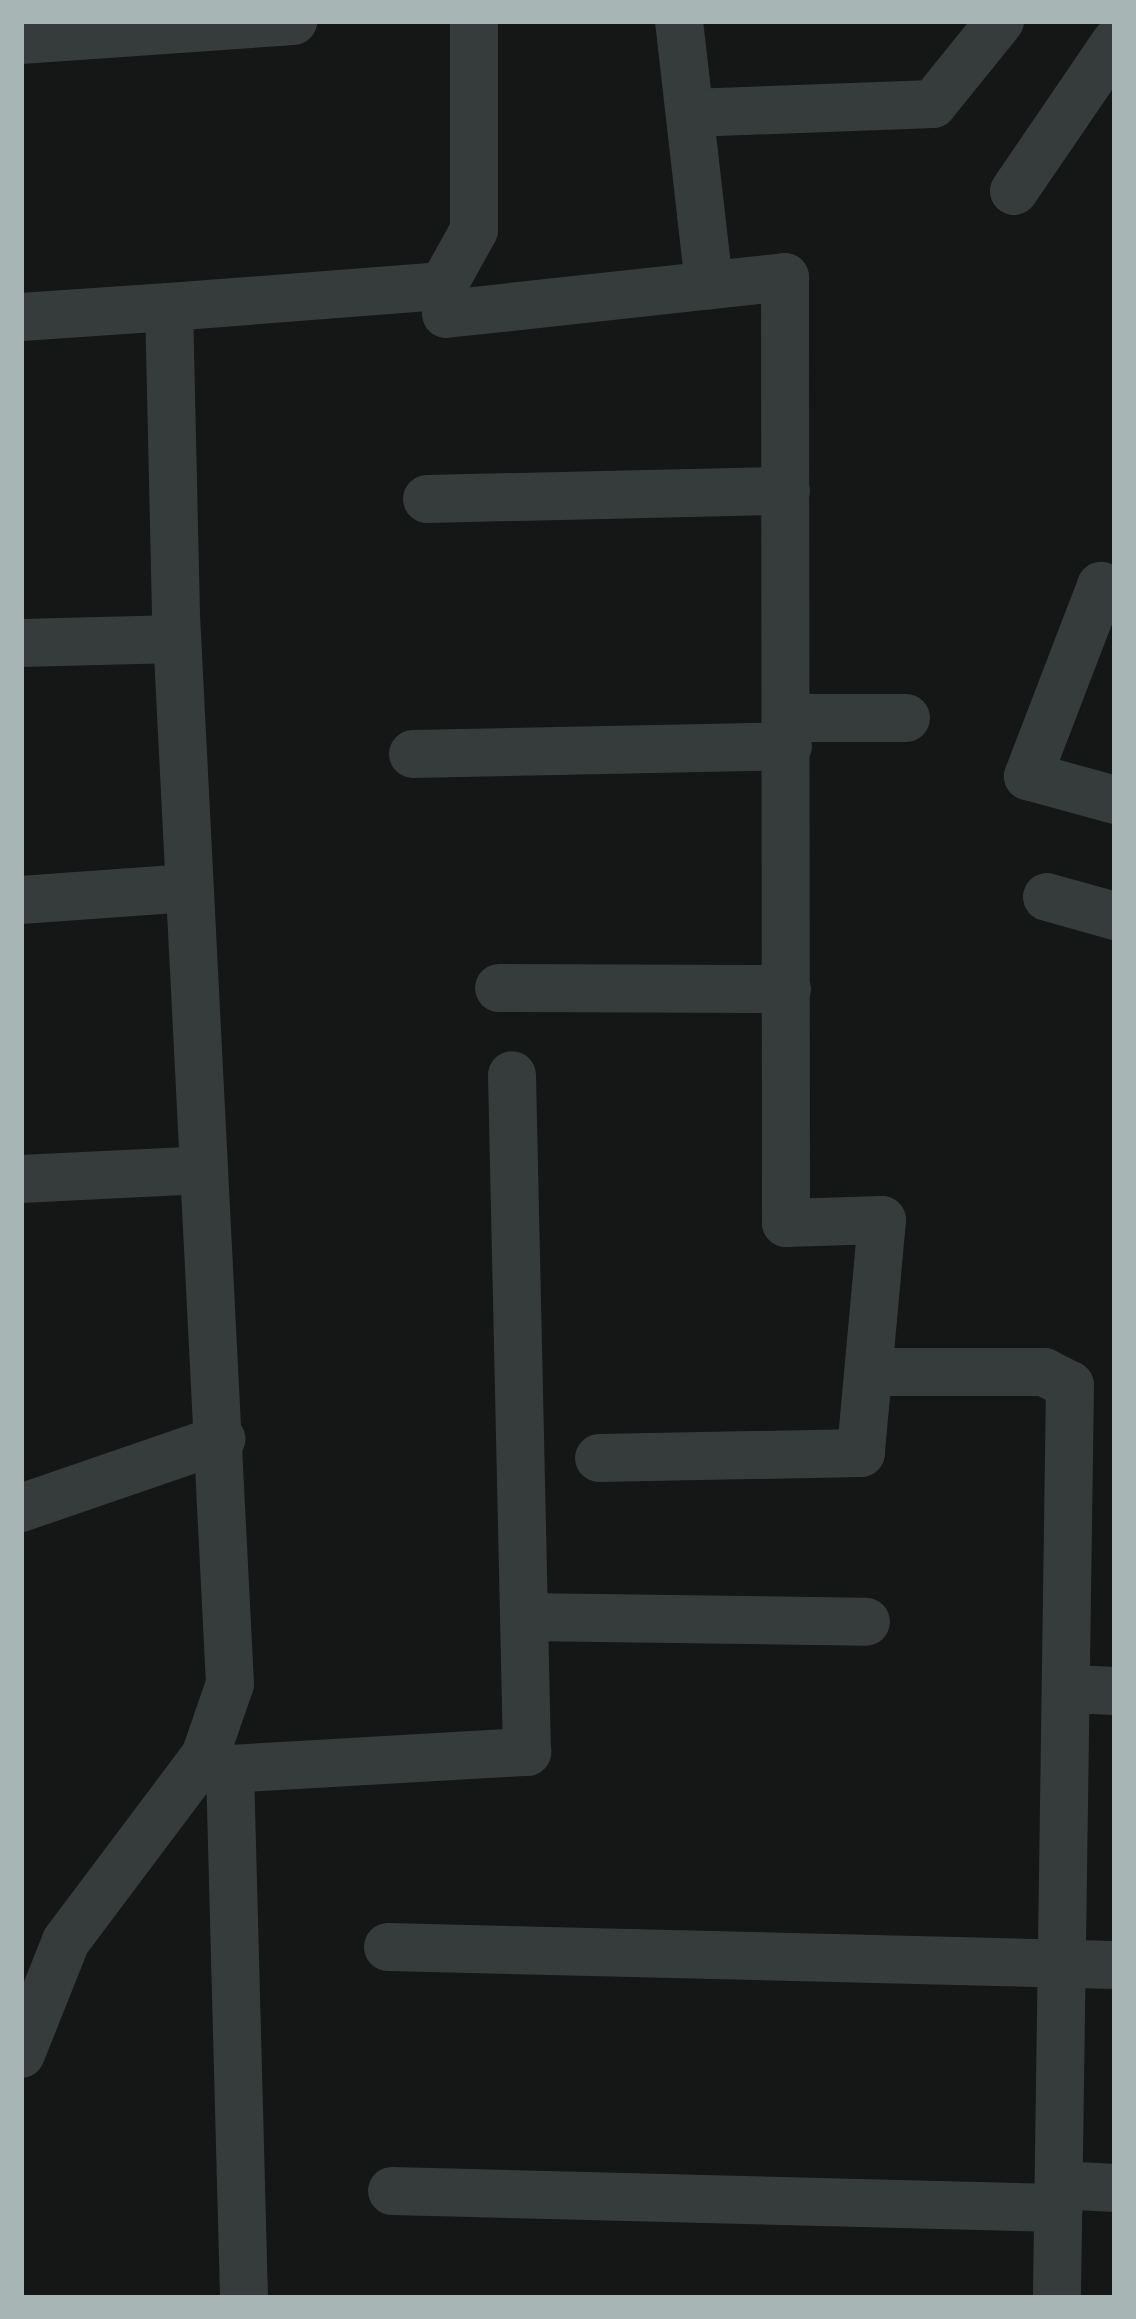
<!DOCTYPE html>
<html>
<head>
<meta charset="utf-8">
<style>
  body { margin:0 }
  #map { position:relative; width:1136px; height:2319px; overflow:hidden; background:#151616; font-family:Jost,sans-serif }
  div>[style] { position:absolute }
  .minor>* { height:48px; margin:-24px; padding:0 24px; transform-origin:24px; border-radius:24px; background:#363b3b }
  span { translate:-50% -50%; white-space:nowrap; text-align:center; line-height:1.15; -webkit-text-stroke:12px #101111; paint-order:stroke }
  .frame { position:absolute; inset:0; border:24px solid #a7b6b5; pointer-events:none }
</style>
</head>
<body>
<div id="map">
  <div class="minor">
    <i style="left:679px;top:21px;width:266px;rotate:83.5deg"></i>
    <i style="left:21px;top:40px;width:273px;rotate:-4deg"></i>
    <i style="left:690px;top:113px;width:243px;rotate:-2.1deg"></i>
    <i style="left:933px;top:104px;width:107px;rotate:-51.1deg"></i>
    <i style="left:1014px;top:191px;width:179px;rotate:-55.7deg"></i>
    <i style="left:446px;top:314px;width:341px;rotate:-6.2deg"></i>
    <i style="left:785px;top:277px;width:946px;rotate:89.94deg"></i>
    <i style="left:786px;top:1223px;width:96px;rotate:-1.8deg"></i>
    <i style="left:882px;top:1220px;width:234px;rotate:95.2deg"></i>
    <i style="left:861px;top:1453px;width:262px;rotate:178.9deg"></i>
    <i style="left:21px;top:317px;width:148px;rotate:-3.9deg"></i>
    <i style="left:427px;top:499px;width:359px;rotate:-1.3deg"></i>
    <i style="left:1115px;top:591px;width:15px;rotate:-160deg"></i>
    <i style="left:1101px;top:586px;width:204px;rotate:111deg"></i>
    <i style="left:1028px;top:776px;width:90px;rotate:15.4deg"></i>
    <i style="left:21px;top:643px;width:156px;rotate:-1.5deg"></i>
    <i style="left:788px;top:718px;width:118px"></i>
    <i style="left:413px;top:754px;width:375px;rotate:-1.2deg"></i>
    <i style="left:1047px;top:897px;width:71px;rotate:15.6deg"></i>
    <i style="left:21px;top:900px;width:168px;rotate:-4.1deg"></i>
    <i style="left:499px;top:988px;width:288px;rotate:0.2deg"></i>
    <i style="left:21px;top:1179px;width:182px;rotate:-2.8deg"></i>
    <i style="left:869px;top:1372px;width:175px"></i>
    <i style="left:1044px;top:1372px;width:29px;rotate:27deg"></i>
    <i style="left:1070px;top:1385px;width:913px;rotate:90.82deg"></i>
    <i style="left:21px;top:1508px;width:212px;rotate:-19deg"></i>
    <i style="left:524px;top:1617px;width:342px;rotate:0.8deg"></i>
    <i style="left:1070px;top:1689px;width:45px;rotate:2.5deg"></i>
    <i style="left:230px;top:1769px;width:529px;rotate:88.48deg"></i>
    <i style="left:194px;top:1771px;width:334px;rotate:-3.3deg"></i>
    <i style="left:527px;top:1752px;width:677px;rotate:-91.27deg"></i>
    <i style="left:388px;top:1947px;width:727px;rotate:1.42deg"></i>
    <i style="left:21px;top:2054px;width:122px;rotate:-68.3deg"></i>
    <i style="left:66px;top:1941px;width:231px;rotate:-53.1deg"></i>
    <i style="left:205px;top:1756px;width:76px;rotate:-70.9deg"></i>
    <i style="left:230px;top:1684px;width:1071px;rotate:-92.89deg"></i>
    <i style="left:176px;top:614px;width:307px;rotate:-91.3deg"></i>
    <i style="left:169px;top:307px;width:275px;rotate:-4.4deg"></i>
    <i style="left:443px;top:286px;width:64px;rotate:-61deg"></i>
    <i style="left:474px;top:230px;width:209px;rotate:-90deg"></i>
    <i style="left:1059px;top:2185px;width:56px;rotate:3.1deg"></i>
    <i style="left:392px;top:2191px;width:667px;rotate:1.46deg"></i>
  </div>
  <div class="frame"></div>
</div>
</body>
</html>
